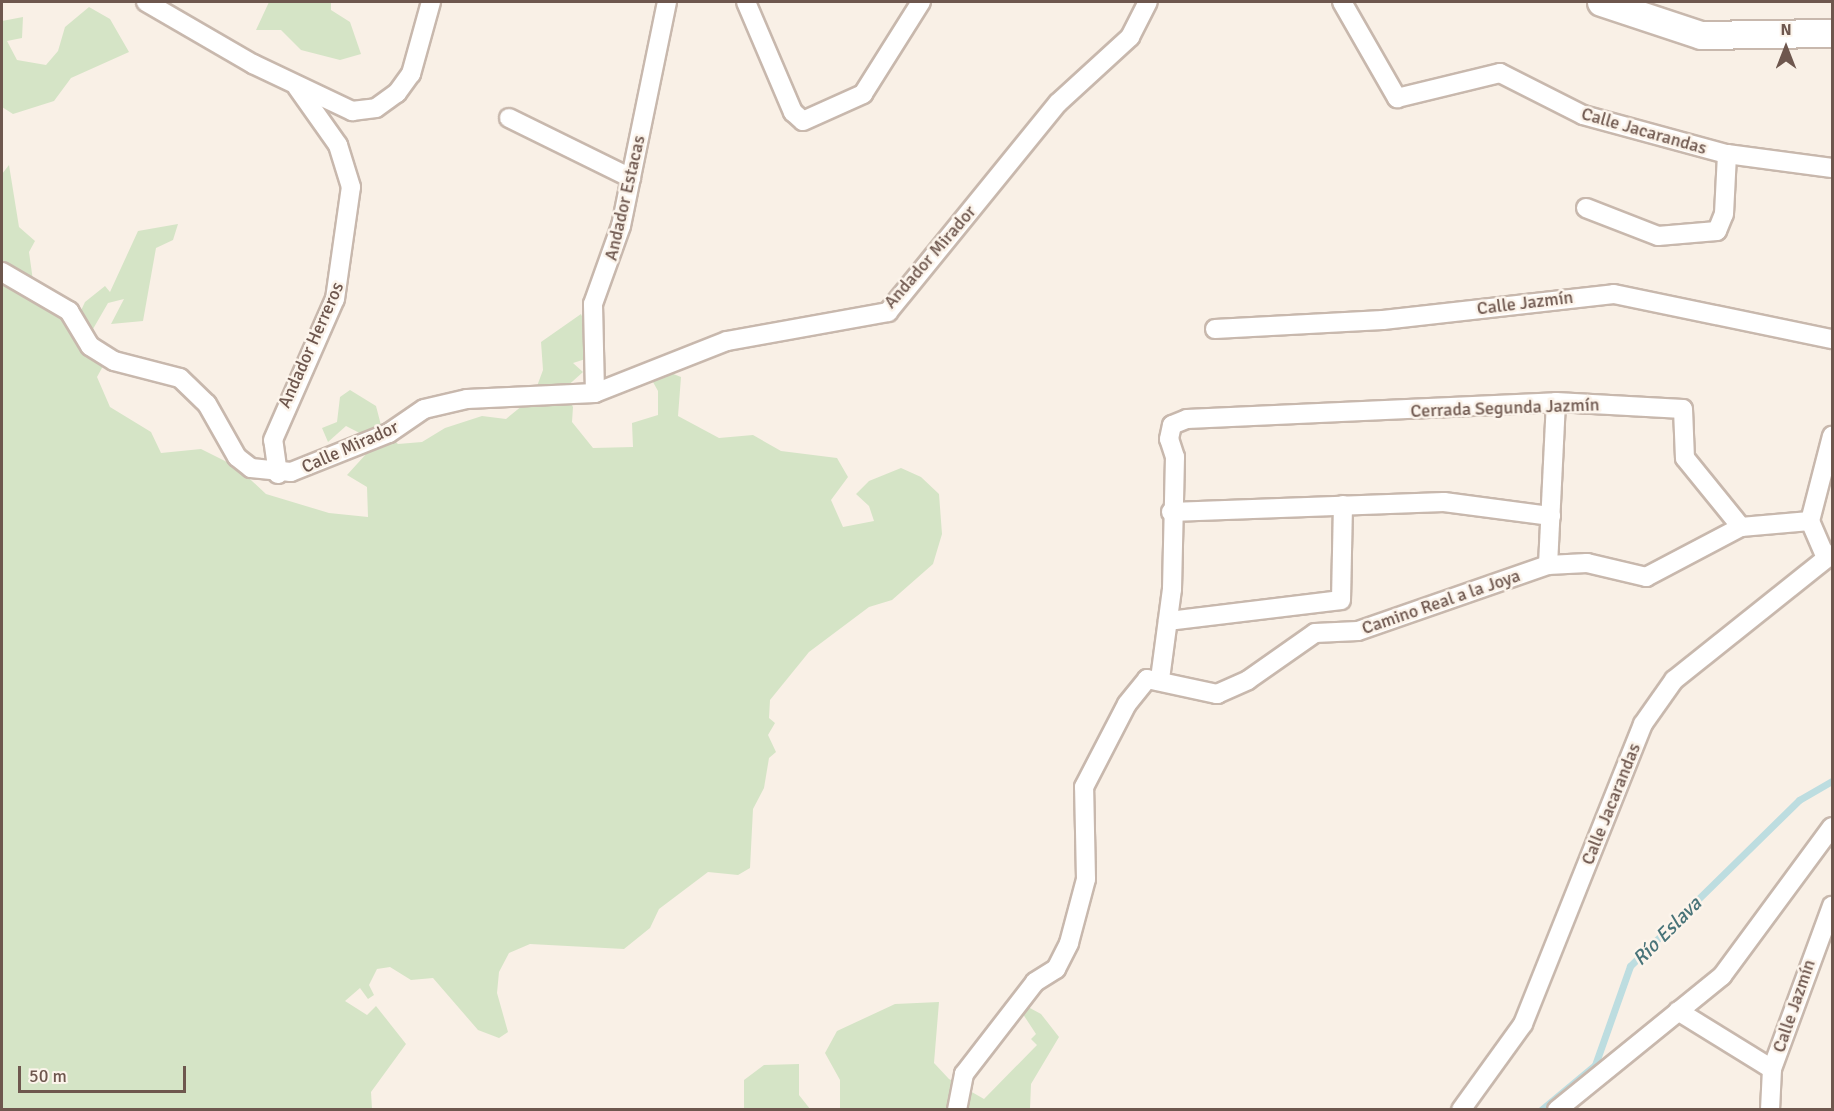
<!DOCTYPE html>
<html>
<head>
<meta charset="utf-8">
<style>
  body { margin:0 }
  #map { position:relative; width:1834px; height:1111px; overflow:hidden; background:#f9f0e6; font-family:Signika,sans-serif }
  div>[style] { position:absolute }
  .green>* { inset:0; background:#d5e4c6 }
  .stream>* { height:7px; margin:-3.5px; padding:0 3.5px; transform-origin:3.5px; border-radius:3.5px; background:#bddde0 }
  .roads { filter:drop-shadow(2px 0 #c8b8ad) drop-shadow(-2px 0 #c8b8ad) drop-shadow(0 2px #c8b8ad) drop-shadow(0 -2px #c8b8ad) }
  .street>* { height:18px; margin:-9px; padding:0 9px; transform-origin:9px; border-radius:9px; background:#fff }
  .secondary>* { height:27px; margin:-13.5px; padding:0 13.5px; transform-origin:13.5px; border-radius:13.5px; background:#fff }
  span { translate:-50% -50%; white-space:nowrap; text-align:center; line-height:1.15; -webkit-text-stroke:5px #fcf4eb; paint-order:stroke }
  .street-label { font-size:18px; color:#6e574e }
  .water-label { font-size:20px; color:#487378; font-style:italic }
  .frame { position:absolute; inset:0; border:3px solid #6e574e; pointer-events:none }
  .north { position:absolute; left:1756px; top:18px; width:60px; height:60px; -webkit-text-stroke:4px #fcf4eb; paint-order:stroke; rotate:0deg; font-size:16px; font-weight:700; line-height:24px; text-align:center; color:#6e574e }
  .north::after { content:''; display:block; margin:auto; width:21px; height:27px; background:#6e574e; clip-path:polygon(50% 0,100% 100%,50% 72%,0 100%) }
  .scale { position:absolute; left:18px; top:1066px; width:168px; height:27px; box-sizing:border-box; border:3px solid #6e574e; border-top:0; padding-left:8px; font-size:18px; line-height:21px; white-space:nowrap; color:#6e574e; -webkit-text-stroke:4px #fcf4eb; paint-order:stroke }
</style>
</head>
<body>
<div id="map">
  <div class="green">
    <i style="clip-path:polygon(269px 2px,331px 2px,331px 10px,350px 22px,361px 54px,340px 60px,301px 50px,281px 30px,256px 30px)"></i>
    <i style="clip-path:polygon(89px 7px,110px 19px,129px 52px,71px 78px,54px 101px,13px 114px,2px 107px,2px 21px,23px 17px,22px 38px,7px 41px,17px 60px,46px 65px,58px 51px,65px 27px)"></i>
    <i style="clip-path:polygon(9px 165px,19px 227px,35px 241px,29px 252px,34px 288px,46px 309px,61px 300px,77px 319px,85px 302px,105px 286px,110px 292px,138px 231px,178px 224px,173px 240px,156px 248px,143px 321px,111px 324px,124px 299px,108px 303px,93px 329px,108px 357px,97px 377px,110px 407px,151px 432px,161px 453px,201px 449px,237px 467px,266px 494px,329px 513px,368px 517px,367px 487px,347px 475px,377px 442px,346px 426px,328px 442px,322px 428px,337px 422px,340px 397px,350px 390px,376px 406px,382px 429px,398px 444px,422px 442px,445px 428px,482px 416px,506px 419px,533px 397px,543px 370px,541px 342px,581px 314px,598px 355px,573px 363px,583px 372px,563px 390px,573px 407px,572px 422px,593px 448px,633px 447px,632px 423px,658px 415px,658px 391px,648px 373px,666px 371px,681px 377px,678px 416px,719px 438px,753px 435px,781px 451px,837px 458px,848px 477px,831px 500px,843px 527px,874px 521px,869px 506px,856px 494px,869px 481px,901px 468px,921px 477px,939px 494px,942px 534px,933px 564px,892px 600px,869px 607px,809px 652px,770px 700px,769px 718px,775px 723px,768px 735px,776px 752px,769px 758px,764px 788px,753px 809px,750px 868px,738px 875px,708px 872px,659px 909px,650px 928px,624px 949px,530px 944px,509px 953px,499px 972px,497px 993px,508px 1032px,499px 1038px,478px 1030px,433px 978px,411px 980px,390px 967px,377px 969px,369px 985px,374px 995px,368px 999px,360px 988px,345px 1001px,367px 1015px,376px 1006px,406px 1044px,371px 1092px,372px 1109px,2px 1110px,2px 174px)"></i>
    <i style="clip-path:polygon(1013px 999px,1041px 1014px,1059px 1037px,1031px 1084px,1030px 1109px,840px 1109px,840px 1080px,825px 1053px,837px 1031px,895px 1004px,939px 1002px,934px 1063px,949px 1079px,984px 1099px,1037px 1045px,1031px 1039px,1036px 1034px)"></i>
    <i style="clip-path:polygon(799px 1064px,799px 1095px,810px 1109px,744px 1109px,744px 1080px,764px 1065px)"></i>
  </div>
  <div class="stream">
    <i style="left:1541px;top:1110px;width:70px;rotate:-39.8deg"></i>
    <i style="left:1595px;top:1065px;width:105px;rotate:-70.5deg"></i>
    <i style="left:1630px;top:966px;width:237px;rotate:-44.5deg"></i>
    <i style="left:1799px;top:800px;width:38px;rotate:-30deg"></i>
  </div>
  <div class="roads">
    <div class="street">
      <i style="left:146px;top:2px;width:124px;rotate:30.1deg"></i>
      <i style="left:253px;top:64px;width:110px;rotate:25.4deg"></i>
      <i style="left:352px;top:111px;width:24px;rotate:-7deg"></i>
      <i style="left:376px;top:108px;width:26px;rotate:-36deg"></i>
      <i style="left:397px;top:93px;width:24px;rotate:-54deg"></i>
      <i style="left:411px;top:74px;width:75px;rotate:-74.5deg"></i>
      <i style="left:746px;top:2px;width:120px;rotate:66.9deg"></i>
      <i style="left:793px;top:112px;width:13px;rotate:42deg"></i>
      <i style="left:803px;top:121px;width:66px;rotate:-24.2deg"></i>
      <i style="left:863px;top:94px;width:109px;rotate:-57.8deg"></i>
      <i style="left:1342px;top:2px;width:111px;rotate:60.2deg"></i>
      <i style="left:1397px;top:98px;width:106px;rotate:-13.6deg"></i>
      <i style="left:1500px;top:73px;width:93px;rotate:26.8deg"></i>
      <i style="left:1583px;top:115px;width:149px;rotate:15.2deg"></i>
      <i style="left:1727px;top:154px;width:106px;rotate:7.6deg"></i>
      <i style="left:509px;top:118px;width:136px;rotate:26.2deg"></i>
      <i style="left:1586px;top:208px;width:77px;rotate:21.3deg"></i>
      <i style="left:1658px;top:236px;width:59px;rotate:-4.8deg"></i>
      <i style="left:1717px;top:231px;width:18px;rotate:-68deg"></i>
      <i style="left:1724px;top:214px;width:60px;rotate:-87.1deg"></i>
      <i style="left:2px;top:272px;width:78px;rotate:30.2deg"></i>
      <i style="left:69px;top:311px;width:41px;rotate:59deg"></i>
      <i style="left:90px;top:346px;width:28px;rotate:32deg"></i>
      <i style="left:114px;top:361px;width:68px;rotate:14.4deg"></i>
      <i style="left:180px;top:378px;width:37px;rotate:44deg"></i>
      <i style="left:207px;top:404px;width:61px;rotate:60.5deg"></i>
      <i style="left:237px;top:457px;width:18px;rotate:38deg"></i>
      <i style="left:251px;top:468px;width:40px;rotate:5.7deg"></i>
      <i style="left:291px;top:472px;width:105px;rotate:-21.7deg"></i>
      <i style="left:389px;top:433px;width:42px;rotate:-34.4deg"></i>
      <i style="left:424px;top:409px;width:44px;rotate:-13.1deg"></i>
      <i style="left:467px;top:399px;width:128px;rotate:-2.7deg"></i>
      <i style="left:595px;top:393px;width:142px;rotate:-21.5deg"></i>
      <i style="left:727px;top:341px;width:164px;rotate:-10.2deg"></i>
      <i style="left:888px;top:312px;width:269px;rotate:-50.9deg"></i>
      <i style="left:1058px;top:103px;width:98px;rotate:-42.5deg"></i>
      <i style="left:1130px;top:37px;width:39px;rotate:-63deg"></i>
      <i style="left:1215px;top:329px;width:168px;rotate:-3.1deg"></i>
      <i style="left:1383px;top:320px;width:232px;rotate:-6.4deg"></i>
      <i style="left:1614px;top:294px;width:223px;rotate:11.7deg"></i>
      <i style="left:595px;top:393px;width:89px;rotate:-91.3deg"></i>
      <i style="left:593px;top:304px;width:83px;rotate:-70.3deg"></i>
      <i style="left:621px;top:226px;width:229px;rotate:-78.4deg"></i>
      <i style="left:278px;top:474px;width:34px;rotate:-98deg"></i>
      <i style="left:273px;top:440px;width:154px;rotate:-66.3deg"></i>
      <i style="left:335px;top:299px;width:113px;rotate:-81.9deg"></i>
      <i style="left:351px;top:187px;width:44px;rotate:-107.2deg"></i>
      <i style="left:338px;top:145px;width:71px;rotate:-125.3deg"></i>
      <i style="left:1171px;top:512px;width:273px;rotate:-2.1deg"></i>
      <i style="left:1444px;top:502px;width:108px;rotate:7.5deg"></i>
      <i style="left:1826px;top:558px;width:40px;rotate:-113.4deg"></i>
      <i style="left:1810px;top:521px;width:88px;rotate:-75.5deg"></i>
      <i style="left:1548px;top:565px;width:163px;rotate:-87.2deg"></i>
      <i style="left:1168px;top:621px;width:174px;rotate:-6.9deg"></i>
      <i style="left:1341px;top:600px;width:95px;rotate:-88.8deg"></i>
      <i style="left:1160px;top:679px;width:91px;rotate:-82.4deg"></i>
      <i style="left:1172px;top:589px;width:132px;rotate:-88.7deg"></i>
      <i style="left:1175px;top:457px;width:19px;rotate:-108deg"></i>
      <i style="left:1169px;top:439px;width:14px;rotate:-78deg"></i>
      <i style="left:1172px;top:425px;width:16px;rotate:-22deg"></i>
      <i style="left:1187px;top:419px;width:369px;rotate:-2.6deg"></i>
      <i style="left:1556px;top:402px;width:127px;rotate:3.2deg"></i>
      <i style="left:1683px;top:409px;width:49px;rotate:87.7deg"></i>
      <i style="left:1685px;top:458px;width:89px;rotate:50.9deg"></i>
      <i style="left:1678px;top:1011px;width:110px;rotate:31.7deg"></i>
      <i style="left:957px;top:1110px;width:37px;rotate:-79deg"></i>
      <i style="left:964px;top:1074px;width:116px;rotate:-52.3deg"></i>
      <i style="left:1035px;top:982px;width:25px;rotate:-32deg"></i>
      <i style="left:1056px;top:969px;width:29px;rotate:-63deg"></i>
      <i style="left:1069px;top:943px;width:66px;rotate:-75.1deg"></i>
      <i style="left:1086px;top:879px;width:92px;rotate:-91.2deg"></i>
      <i style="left:1084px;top:787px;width:93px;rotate:-62.6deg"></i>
      <i style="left:1127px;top:704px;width:32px;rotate:-51deg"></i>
      <i style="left:1147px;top:679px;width:72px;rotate:12.1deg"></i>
      <i style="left:1217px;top:694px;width:34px;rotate:-24deg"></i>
      <i style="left:1248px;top:680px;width:82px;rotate:-35deg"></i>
      <i style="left:1315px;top:633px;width:43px;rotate:-2.7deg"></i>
      <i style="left:1358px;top:631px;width:201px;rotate:-19.2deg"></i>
      <i style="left:1548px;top:565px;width:39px;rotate:-3deg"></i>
      <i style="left:1587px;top:563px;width:61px;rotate:13.3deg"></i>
      <i style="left:1646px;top:577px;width:107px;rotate:-27.8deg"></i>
      <i style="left:1741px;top:527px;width:69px;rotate:-5deg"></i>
      <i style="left:1461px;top:1110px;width:106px;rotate:-54.2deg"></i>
      <i style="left:1523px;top:1024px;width:323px;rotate:-68.2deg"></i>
      <i style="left:1643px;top:724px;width:54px;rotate:-54.8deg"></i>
      <i style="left:1674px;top:680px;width:202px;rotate:-38.6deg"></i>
      <i style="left:1557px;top:1110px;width:213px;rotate:-39.1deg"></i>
      <i style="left:1722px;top:976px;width:185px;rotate:-53.6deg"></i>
      <i style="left:1770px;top:1110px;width:41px;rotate:-87.2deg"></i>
      <i style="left:1772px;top:1069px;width:174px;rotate:-69.8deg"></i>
    </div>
    <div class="secondary">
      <i style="left:1601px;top:2px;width:105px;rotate:18.3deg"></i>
      <i style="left:1701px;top:35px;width:131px;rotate:-0.9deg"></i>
    </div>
  </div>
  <div class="street-label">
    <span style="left:1644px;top:131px;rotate:16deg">Calle Jacarandas</span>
    <span style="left:625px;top:198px;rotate:-77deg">Andador Estacas</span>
    <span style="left:930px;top:257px;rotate:-49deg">Andador Mirador</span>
    <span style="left:1525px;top:303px;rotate:-7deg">Calle Jazmín</span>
    <span style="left:311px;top:345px;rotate:-66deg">Andador Herreros</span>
    <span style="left:1505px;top:408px;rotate:-2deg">Cerrada Segunda Jazmín</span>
    <span style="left:350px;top:447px;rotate:-24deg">Calle Mirador</span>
    <span style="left:1441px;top:602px;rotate:-19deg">Camino Real a la Joya</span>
    <span style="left:1611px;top:804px;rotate:-68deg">Calle Jacarandas</span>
    <span style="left:1794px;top:1006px;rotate:-71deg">Calle Jazmín</span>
  </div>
  <div class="water-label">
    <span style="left:1667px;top:931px;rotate:-45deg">Río Eslava</span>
  </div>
  <div class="frame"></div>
  <div class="north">N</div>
  <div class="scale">50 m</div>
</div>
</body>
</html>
